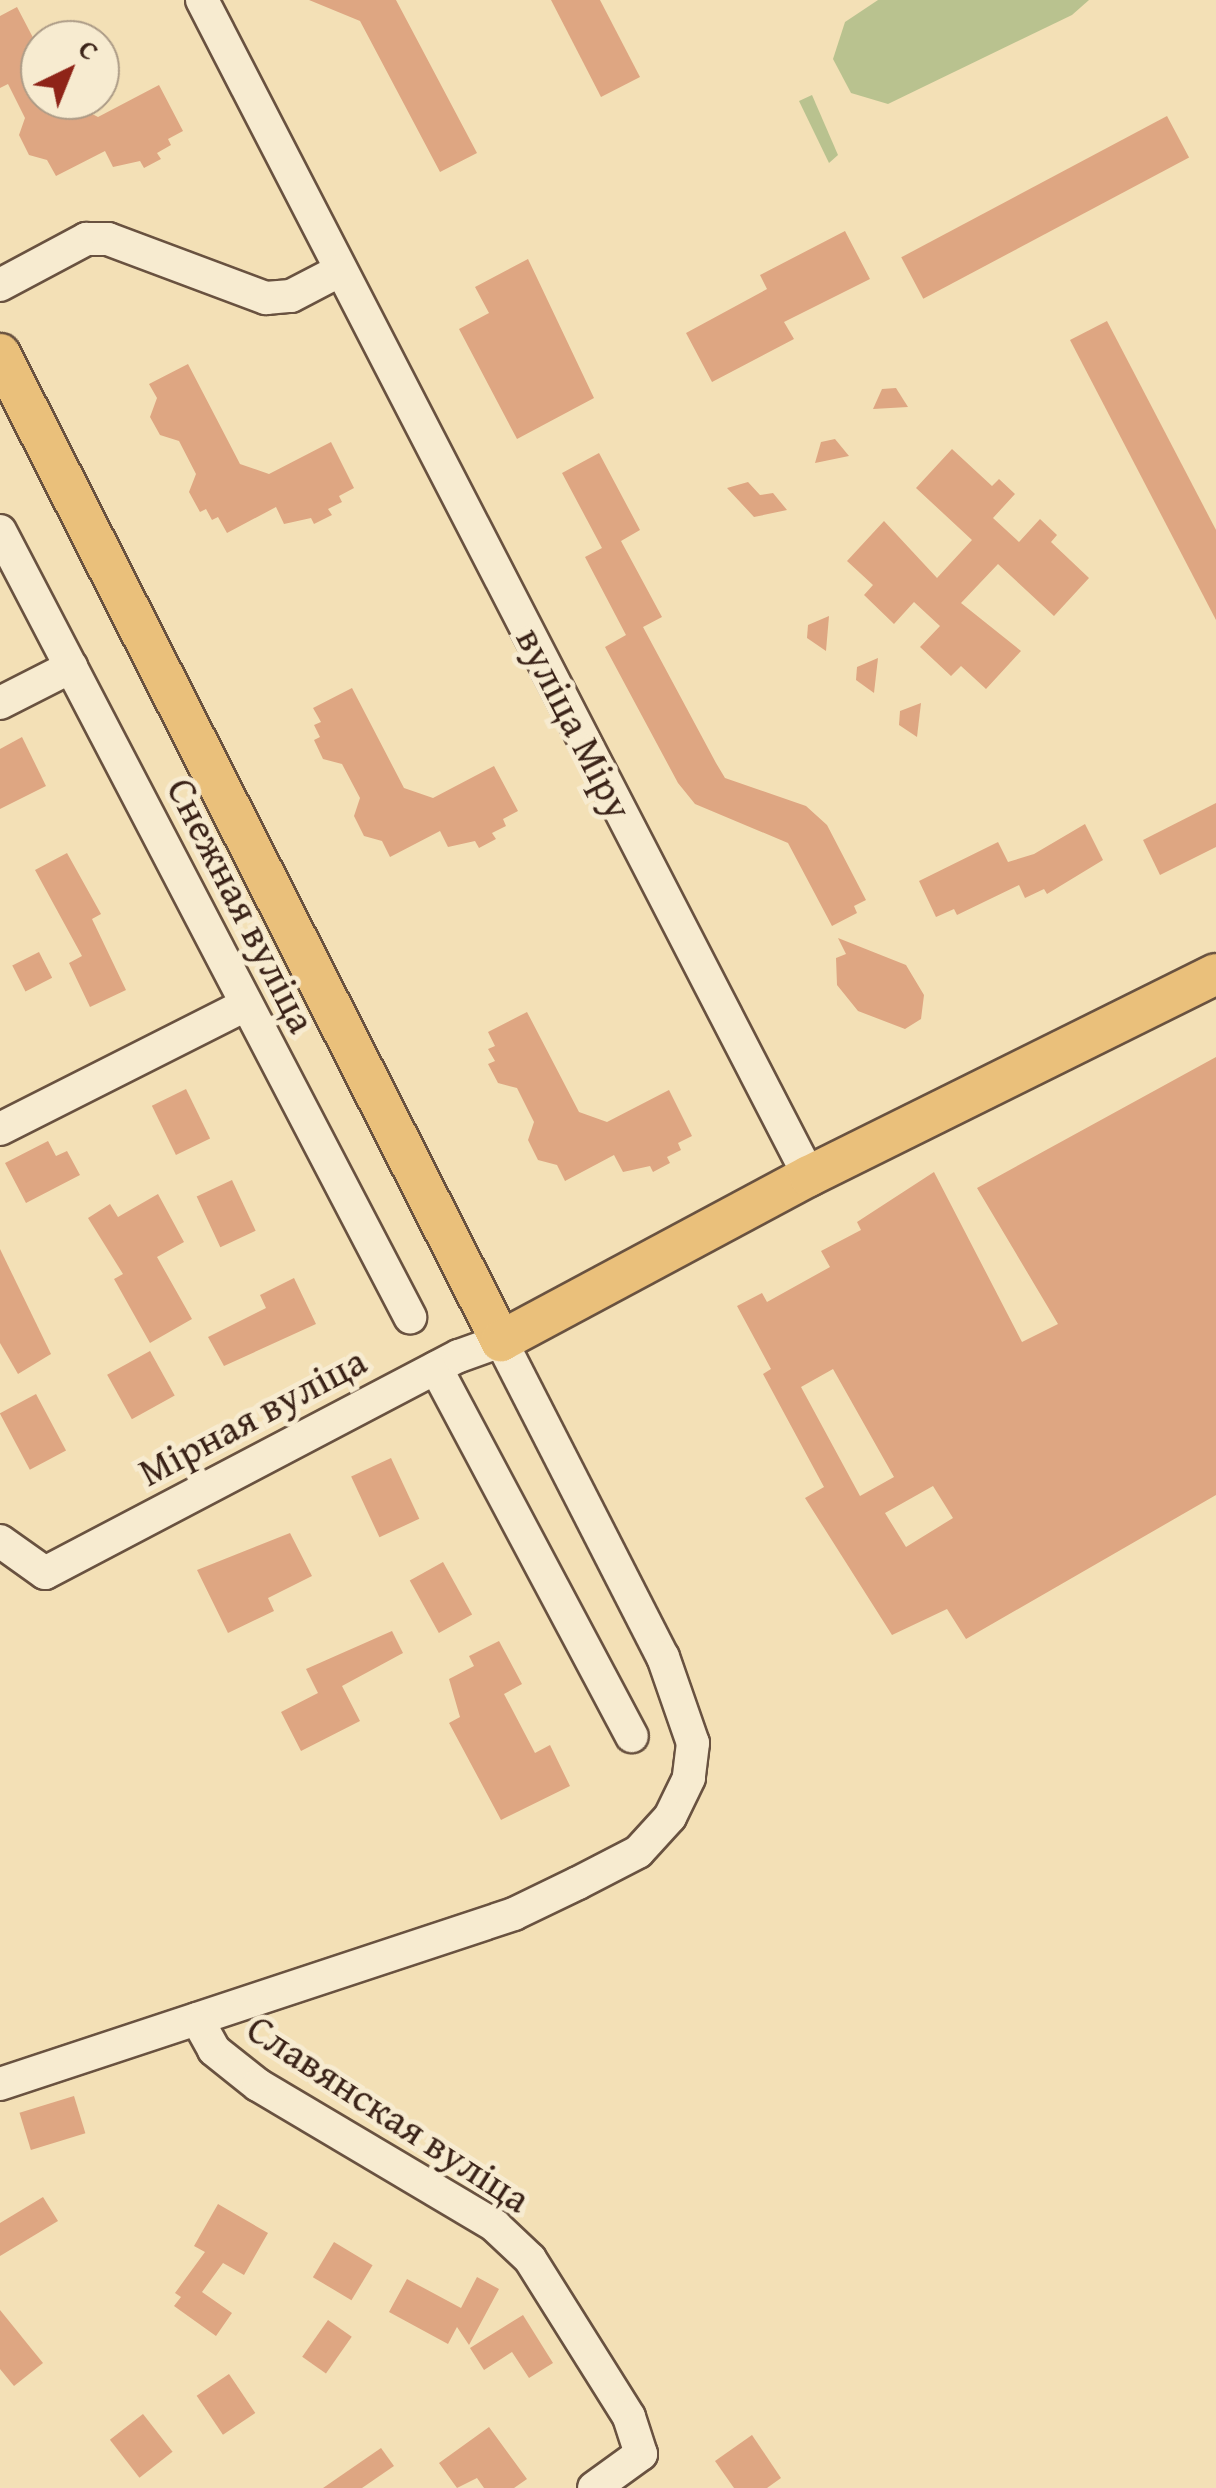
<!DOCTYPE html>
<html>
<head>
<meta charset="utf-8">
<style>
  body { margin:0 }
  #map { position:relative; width:1216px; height:2488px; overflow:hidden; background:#f3e0b6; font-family:"Gentium Book Plus",serif }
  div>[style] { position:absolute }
  .green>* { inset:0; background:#b9c28f }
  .building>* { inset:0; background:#dea682; transform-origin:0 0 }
  .roads { filter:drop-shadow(2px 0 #695240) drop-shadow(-2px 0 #695240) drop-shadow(0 2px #695240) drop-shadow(0 -2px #695240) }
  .minor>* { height:32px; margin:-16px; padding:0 16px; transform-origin:16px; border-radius:16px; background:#f7ebd0 }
  .major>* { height:40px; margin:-20px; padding:0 20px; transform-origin:20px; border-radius:20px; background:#eac07b }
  span { translate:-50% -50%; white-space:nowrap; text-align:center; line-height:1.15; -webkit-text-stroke:10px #f7ebd0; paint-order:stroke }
  .street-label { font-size:40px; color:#3b2318 }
  .north { position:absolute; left:20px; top:20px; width:100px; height:100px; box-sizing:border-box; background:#f7ebd0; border:2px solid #ac9b86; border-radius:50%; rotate:43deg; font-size:28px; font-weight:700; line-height:40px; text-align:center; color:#3b2318 }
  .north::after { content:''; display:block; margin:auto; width:35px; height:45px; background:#8f2418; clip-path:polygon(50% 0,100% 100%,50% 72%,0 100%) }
</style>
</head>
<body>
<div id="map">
  <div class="green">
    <i style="clip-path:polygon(878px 0,1089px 0,1072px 15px,888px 104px,851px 93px,833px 59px,845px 22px)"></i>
    <i style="clip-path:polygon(812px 95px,838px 155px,829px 163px,799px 101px)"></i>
  </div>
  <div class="building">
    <i style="clip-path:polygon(309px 0,396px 0,477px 153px,440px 172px,360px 21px)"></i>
    <i style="clip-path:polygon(551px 0,600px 0,640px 77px,601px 97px)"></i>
    <i style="clip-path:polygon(17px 7px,40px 51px,40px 100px,65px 100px,98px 117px,159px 85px,183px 131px,168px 139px,171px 145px,157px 153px,161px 159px,144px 168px,140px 161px,113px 167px,105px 151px,56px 176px,47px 160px,29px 155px,19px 135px,25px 118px,8px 84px,0 88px,0 16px)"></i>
    <i style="left:1167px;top:116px;width:47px;height:301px;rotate:62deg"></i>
    <i style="clip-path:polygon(845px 231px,870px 279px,784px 322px,794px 339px,712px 382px,686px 333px,767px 289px,760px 275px)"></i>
    <i style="clip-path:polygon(528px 259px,594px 398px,517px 439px,459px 329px,489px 313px,475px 287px)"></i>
    <i style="clip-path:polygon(1107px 321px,1216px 530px,1216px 620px,1070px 340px)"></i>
    <i style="clip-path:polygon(188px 364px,240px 464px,269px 474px,331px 442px,354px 488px,339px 496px,342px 502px,328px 509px,332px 515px,314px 524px,311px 518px,284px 524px,276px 507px,227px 533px,218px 517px,212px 520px,206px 509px,200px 512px,189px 492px,196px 474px,179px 441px,160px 435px,150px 417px,157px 398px,149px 384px)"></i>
    <i style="clip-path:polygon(896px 388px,908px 407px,873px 409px,882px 389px)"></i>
    <i style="clip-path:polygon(835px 439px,849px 456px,815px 463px,821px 442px)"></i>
    <i style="clip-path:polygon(952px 449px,992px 486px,999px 479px,1015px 494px,993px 518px,1019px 542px,1040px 519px,1057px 535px,1051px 542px,1089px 578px,1054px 616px,998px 564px,961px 603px,1021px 651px,986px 689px,961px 666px,951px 676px,920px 647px,940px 626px,914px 602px,894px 624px,864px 595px,873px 585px,847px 561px,884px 521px,937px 578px,972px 540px,916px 488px)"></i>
    <i style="clip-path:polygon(599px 453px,640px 530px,621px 541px,662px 617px,643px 627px,716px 763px,725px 778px,806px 806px,827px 825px,866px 900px,854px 906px,857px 913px,832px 926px,788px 843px,695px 804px,678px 783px,605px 647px,626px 635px,585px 557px,602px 548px,562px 473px)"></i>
    <i style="clip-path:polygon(748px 482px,760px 495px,773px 493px,787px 510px,754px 517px,727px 488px)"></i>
    <i style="clip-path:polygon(829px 616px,826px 651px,807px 638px,808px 625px)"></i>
    <i style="clip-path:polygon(878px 658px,874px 693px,856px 680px,857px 667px)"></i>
    <i style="clip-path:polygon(352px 688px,404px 788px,433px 798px,494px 766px,518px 811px,503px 819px,506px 826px,492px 833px,496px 839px,479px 848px,475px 841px,448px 847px,440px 831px,390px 857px,382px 841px,364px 836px,354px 816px,360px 798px,342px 764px,323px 759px,314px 740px,320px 737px,314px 725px,321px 722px,313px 708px)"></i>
    <i style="clip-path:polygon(921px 703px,917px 737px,899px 725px,900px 711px)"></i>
    <i style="clip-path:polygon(22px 737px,46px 786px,0 809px,0 749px)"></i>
    <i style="clip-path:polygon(1216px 803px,1216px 847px,1160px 875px,1143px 840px)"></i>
    <i style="clip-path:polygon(1085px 824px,1103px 860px,1047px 894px,1044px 889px,1025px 898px,1019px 885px,957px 915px,954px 909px,936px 917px,919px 881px,998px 842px,1008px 862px,1034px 854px)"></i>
    <i style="clip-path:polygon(67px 853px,101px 914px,92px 919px,126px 990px,90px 1007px,69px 963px,82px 956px,35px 870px)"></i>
    <i style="clip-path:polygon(838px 938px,906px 965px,924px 995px,921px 1019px,905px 1029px,858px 1011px,837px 985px,836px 958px,846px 954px)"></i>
    <i style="left:39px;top:952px;width:29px;height:30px;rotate:63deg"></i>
    <i style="clip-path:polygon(527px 1012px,579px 1112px,607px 1122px,669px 1090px,692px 1136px,678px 1143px,681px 1150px,667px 1157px,670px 1163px,653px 1172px,650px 1166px,623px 1172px,614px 1155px,565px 1181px,557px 1165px,538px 1160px,528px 1140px,534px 1122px,517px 1088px,498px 1083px,488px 1064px,495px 1061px,488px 1049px,495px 1046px,488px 1032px)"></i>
    <i style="clip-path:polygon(evenodd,1216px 1057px,1216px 1495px,966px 1639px,947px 1609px,892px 1635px,805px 1498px,824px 1487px,763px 1374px,771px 1369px,737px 1306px,762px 1293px,767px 1302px,830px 1267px,821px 1251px,861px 1230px,857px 1222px,934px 1172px,1022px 1342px,1058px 1324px,977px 1188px,1216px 1057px,833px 1369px,894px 1477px,860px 1496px,801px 1387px,833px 1369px,1216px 1057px,933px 1486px,953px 1518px,906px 1547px,885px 1513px,933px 1486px)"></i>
    <i style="left:186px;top:1089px;width:55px;height:38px;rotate:64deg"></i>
    <i style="clip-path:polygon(48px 1141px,56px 1156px,67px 1151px,80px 1175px,26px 1203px,5px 1163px)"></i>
    <i style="left:232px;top:1180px;width:56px;height:39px;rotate:65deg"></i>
    <i style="clip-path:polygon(158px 1194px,184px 1242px,157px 1257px,192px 1319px,150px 1343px,114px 1279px,123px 1274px,88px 1218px,110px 1204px,118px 1217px)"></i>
    <i style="clip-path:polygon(0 1249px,51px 1354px,18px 1374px,0 1343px)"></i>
    <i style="clip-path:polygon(294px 1278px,316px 1324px,224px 1366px,208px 1337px,266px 1308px,260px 1295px)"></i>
    <i style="left:150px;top:1351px;width:51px;height:49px;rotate:61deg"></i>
    <i style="left:36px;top:1394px;width:64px;height:41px;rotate:62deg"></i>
    <i style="left:234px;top:1426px;width:18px;height:21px;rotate:63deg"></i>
    <i style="left:391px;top:1458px;width:67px;height:44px;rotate:65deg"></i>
    <i style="clip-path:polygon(290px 1533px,312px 1576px,268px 1598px,274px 1611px,228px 1633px,197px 1570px)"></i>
    <i style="left:443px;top:1562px;width:60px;height:38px;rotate:61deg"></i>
    <i style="clip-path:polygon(392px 1631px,403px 1653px,342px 1686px,360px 1721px,301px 1751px,281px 1712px,318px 1693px,306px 1669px)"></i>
    <i style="clip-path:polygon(499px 1641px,522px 1684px,504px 1694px,535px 1753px,550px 1745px,570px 1786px,501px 1820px,449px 1723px,460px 1717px,449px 1679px,474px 1666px,469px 1656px)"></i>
    <i style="left:74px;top:2096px;width:39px;height:57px;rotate:73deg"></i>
    <i style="clip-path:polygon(43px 2197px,58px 2221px,0 2256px,0 2223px)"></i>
    <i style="clip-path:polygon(218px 2204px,268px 2233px,244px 2275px,223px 2263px,202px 2292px,232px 2313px,216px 2336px,174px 2306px,181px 2297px,175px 2293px,205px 2252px,194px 2246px)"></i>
    <i style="left:334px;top:2242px;width:45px;height:41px;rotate:31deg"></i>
    <i style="clip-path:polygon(477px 2277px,499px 2289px,469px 2345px,457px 2327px,448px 2344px,389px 2312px,407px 2279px,461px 2308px)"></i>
    <i style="clip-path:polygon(0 2310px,43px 2363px,14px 2386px,0 2369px)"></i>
    <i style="clip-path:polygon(523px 2315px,553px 2363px,529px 2378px,512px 2352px,484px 2370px,470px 2348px)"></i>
    <i style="left:328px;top:2320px;width:29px;height:45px;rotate:35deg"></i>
    <i style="left:229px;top:2374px;width:47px;height:39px;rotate:56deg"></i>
    <i style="left:143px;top:2414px;width:48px;height:42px;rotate:52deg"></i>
    <i style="clip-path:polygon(489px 2427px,527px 2479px,514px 2488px,484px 2488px,477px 2478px,457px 2488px,439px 2463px)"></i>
    <i style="clip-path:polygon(752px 2435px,781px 2478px,767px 2488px,734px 2488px,715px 2461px)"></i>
    <i style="clip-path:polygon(381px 2448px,394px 2466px,362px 2488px,323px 2488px)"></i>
  </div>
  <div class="roads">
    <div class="minor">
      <i style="left:202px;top:0;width:1323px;rotate:62.7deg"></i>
      <i style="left:0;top:285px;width:98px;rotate:-28.1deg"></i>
      <i style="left:86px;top:239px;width:22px"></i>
      <i style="left:108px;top:239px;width:169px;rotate:20.5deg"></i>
      <i style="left:266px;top:298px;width:25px;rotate:-5deg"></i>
      <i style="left:291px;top:296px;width:56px;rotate:-27.5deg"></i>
      <i style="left:0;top:531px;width:887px;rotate:62.45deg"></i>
      <i style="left:0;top:703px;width:80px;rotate:-26.9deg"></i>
      <i style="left:0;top:1129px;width:275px;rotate:-26.8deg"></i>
      <i style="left:436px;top:1368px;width:417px;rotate:62deg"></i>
      <i style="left:0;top:1541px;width:55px;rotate:35.4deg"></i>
      <i style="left:45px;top:1573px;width:467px;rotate:-27.7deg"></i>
      <i style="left:459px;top:1356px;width:45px;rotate:-19.7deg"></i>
      <i style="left:501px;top:1341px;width:355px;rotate:62.9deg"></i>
      <i style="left:663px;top:1657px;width:91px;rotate:70.8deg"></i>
      <i style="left:693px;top:1743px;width:35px;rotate:97deg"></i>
      <i style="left:689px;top:1778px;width:43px;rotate:116deg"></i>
      <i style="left:670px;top:1817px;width:47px;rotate:132.4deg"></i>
      <i style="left:638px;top:1852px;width:68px;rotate:152.7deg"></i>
      <i style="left:578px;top:1883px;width:71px;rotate:154.2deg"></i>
      <i style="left:514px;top:1914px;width:541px;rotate:161.7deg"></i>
      <i style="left:197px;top:2019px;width:35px;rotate:61deg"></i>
      <i style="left:214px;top:2050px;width:56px;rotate:38.5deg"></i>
      <i style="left:258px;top:2085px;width:276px;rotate:30.7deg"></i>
      <i style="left:495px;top:2226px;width:48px;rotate:43.3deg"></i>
      <i style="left:530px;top:2259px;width:186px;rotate:57.9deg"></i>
      <i style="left:629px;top:2417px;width:39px;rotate:72deg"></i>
      <i style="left:641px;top:2454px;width:58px;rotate:144.1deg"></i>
    </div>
    <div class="major">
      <i style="left:0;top:354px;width:1107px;rotate:63.09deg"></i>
      <i style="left:501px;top:1341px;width:349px;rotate:-28.2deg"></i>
      <i style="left:809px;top:1176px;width:454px;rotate:-26.4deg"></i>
    </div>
  </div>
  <div class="street-label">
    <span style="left:575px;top:723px;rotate:63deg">вуліца Міру</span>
    <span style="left:242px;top:905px;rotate:63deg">Снежная вуліца</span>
    <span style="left:252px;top:1416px;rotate:-28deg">Мірная вуліца</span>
    <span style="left:389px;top:2113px;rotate:33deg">Славянская вуліца</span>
  </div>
  <div class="north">С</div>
</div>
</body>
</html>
